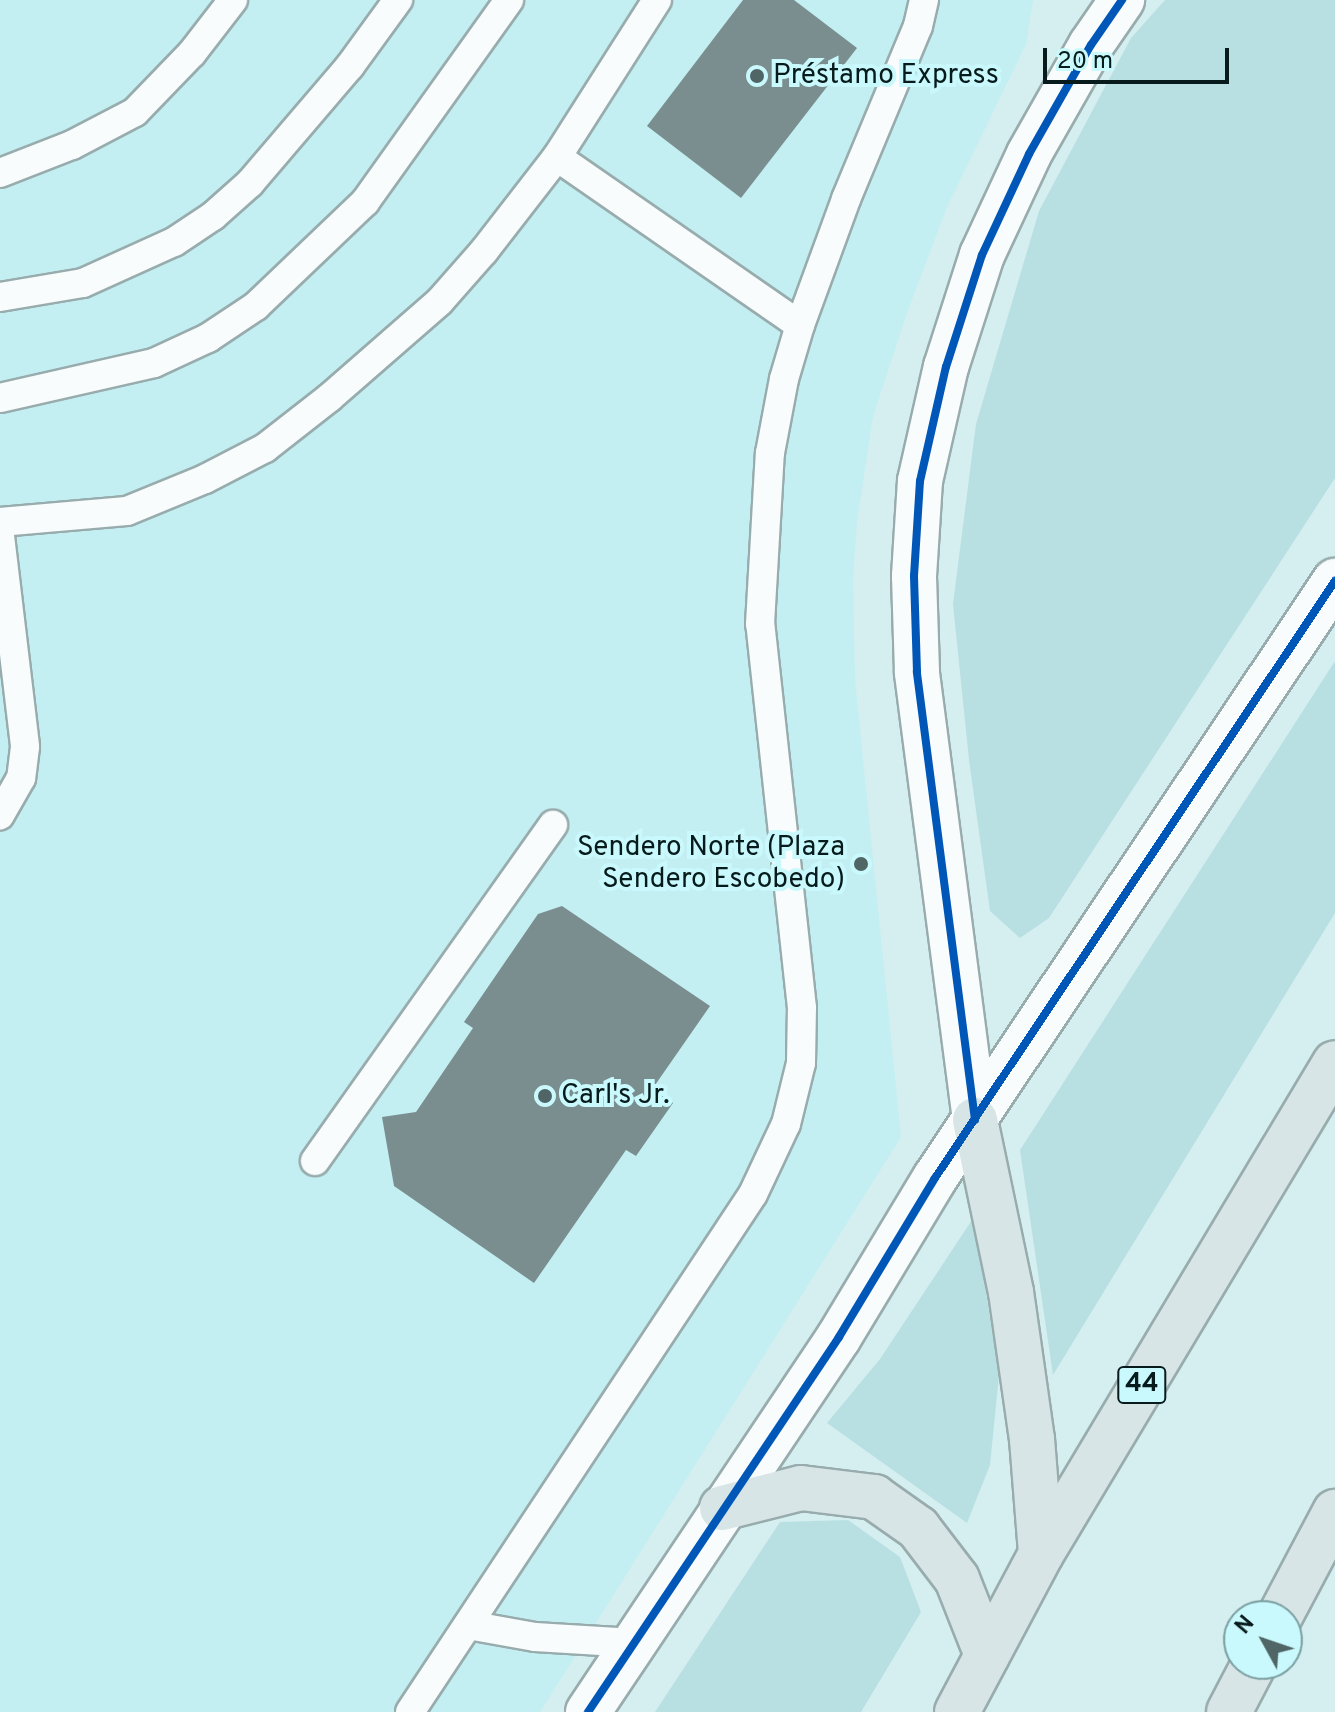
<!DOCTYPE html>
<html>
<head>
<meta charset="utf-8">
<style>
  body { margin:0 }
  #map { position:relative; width:1335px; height:1712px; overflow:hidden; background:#d5eef0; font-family:Overpass,sans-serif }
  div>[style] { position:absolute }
  .built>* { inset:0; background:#c3eff2 }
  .green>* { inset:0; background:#b8e0e3 }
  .building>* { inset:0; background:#7a8e8f }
  .roads { filter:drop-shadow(2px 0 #98acad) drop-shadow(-2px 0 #98acad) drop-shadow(0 2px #98acad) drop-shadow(0 -2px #98acad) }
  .lane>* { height:28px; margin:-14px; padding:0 14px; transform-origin:14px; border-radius:14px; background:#f9fcfd }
  .secondary>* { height:44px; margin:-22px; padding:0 22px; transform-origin:22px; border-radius:22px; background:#f9fcfd }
  .primary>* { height:44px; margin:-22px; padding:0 22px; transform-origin:22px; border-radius:22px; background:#d8e5e6 }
  .cycleway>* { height:8px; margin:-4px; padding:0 4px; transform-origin:4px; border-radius:4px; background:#0057b8 }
  .dots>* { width:22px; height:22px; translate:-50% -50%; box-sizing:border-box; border:4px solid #c9f9fc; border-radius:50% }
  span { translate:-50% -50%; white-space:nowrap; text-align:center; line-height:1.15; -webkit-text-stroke:8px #c9f9fc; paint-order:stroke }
  .shield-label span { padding:2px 6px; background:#c9f9fc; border:2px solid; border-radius:6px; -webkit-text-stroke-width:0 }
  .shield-label { font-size:26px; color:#081b1c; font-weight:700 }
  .poi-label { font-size:28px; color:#081b1c }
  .left { translate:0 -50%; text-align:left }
  .right { translate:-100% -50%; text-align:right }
  .north { position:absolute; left:1223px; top:1600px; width:80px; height:80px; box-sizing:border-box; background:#c9f9fc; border:2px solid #7ca0a2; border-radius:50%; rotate:310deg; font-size:22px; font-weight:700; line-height:32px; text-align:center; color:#081b1c }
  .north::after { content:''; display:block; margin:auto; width:28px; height:36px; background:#506566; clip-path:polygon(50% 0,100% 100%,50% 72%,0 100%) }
  .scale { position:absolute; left:1043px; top:48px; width:186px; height:36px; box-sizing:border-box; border:4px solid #081b1c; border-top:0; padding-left:10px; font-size:24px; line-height:28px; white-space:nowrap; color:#081b1c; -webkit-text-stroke:6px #c9f9fc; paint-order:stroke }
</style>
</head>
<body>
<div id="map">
  <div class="built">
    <i style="clip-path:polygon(0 0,1033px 0,1026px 44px,947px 207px,908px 310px,873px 416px,857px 521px,853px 580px,855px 680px,901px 1137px,540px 1712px,0 1712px)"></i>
  </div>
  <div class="green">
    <i style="clip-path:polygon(1165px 0,1335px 0,1335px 478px,1049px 918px,1020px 938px,990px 911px,969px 760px,953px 604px,976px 424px,1039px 211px,1131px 38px)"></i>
    <i style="clip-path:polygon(1335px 661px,1335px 913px,1053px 1375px,1020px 1150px)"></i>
    <i style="clip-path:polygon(974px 1217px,999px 1375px,990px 1465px,967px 1523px,827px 1423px,880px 1359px)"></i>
    <i style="clip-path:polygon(848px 1520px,900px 1557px,921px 1612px,861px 1712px,655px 1712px,780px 1522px)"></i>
  </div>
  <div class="building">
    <i style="clip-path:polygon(743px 0,794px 0,857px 48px,741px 198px,647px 126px)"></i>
    <i style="clip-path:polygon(562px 906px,710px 1006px,653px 1088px,673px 1103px,636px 1156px,626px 1150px,534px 1283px,394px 1186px,382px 1117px,416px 1112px,473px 1028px,464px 1022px,538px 914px)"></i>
  </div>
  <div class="roads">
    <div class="lane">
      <i style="left:557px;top:157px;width:295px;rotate:34.7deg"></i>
      <i style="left:0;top:173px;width:77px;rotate:-21.3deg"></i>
      <i style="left:72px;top:145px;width:71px;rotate:-27.6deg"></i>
      <i style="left:135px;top:112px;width:82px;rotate:-46deg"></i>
      <i style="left:192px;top:53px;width:67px;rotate:-52.3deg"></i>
      <i style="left:0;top:297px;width:84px;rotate:-9.6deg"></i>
      <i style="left:83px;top:283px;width:100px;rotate:-24.3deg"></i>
      <i style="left:174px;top:242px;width:47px;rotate:-33.7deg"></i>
      <i style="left:213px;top:216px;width:50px;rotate:-41.7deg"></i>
      <i style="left:250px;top:183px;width:154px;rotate:-49.5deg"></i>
      <i style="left:350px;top:66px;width:82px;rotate:-54deg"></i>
      <i style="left:0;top:398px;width:158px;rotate:-12.8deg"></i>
      <i style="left:154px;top:363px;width:60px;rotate:-24.8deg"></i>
      <i style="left:208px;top:338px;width:58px;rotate:-33.7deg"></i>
      <i style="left:256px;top:306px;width:151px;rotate:-43.7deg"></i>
      <i style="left:365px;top:202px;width:248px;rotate:-54.5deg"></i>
      <i style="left:0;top:522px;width:127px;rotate:-5deg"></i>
      <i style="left:127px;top:511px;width:84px;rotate:-22.3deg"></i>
      <i style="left:205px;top:479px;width:68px;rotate:-27.3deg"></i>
      <i style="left:265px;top:448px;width:81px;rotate:-38deg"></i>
      <i style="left:329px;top:398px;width:147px;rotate:-41.1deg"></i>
      <i style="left:440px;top:301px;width:67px;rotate:-48.7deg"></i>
      <i style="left:484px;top:251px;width:119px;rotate:-52.2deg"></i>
      <i style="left:557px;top:157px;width:186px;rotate:-57.5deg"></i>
      <i style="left:0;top:536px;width:212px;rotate:83.2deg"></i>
      <i style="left:25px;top:747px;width:31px;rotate:97deg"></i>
      <i style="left:21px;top:778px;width:43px;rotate:119.6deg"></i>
      <i style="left:315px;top:1161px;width:412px;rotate:-54.7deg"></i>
      <i style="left:468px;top:1625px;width:68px;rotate:10.2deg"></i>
      <i style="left:535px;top:1637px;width:99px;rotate:3.5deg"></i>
      <i style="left:410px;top:1712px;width:621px;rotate:-56.49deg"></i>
      <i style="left:753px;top:1194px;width:77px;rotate:-64.8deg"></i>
      <i style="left:786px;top:1124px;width:63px;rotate:-76.2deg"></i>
      <i style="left:801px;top:1063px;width:55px;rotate:-89deg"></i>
      <i style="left:802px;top:1008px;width:386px;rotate:-96.2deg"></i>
      <i style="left:760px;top:624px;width:171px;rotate:-86.7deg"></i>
      <i style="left:770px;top:453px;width:75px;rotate:-79.3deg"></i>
      <i style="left:784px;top:379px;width:56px;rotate:-73.5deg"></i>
      <i style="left:800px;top:325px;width:134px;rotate:-69.9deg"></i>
      <i style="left:846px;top:199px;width:187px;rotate:-67.4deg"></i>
      <i style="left:918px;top:26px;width:27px;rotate:-77deg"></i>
    </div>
    <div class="secondary">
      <i style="left:975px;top:1120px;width:452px;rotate:-97.4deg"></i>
      <i style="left:917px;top:672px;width:96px;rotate:-91.8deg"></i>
      <i style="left:914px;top:576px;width:95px;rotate:-86.4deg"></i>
      <i style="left:920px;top:481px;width:117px;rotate:-77.2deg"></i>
      <i style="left:946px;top:367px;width:118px;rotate:-72.2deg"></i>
      <i style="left:982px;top:255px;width:111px;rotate:-65deg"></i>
      <i style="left:1029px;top:154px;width:125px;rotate:-60.4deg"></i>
      <i style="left:1091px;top:45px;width:55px;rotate:-55.4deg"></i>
      <i style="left:588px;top:1712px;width:451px;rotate:-56.2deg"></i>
      <i style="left:839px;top:1337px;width:186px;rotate:-58.9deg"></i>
      <i style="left:935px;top:1178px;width:719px;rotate:-56.18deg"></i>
    </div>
    <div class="primary">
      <i style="left:975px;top:1120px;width:176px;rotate:78.2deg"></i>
      <i style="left:1011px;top:1292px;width:148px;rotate:81.9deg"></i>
      <i style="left:1032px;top:1439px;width:115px;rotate:85.5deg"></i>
      <i style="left:722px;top:1508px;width:81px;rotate:-14.2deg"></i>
      <i style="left:801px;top:1488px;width:74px;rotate:7deg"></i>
      <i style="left:874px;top:1497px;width:54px;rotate:35.2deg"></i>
      <i style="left:918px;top:1528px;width:64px;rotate:52.6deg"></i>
      <i style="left:957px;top:1579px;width:82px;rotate:68.5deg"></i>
      <i style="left:1280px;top:1616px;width:118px;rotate:-62.1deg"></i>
      <i style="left:957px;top:1712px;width:179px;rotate:-62deg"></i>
      <i style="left:1041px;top:1554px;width:572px;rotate:-59.09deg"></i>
      <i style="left:1229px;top:1712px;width:54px;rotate:-62.5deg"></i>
    </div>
  </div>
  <div class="cycleway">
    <i style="left:975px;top:1120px;width:452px;rotate:-97.4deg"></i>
    <i style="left:917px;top:672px;width:96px;rotate:-91.8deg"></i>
    <i style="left:914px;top:576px;width:95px;rotate:-86.4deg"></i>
    <i style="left:920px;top:481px;width:117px;rotate:-77.2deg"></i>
    <i style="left:946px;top:367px;width:118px;rotate:-72.2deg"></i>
    <i style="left:982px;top:255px;width:111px;rotate:-65deg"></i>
    <i style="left:1029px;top:154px;width:125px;rotate:-60.4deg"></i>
    <i style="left:1091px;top:45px;width:55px;rotate:-55.4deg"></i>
    <i style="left:588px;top:1712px;width:451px;rotate:-56.2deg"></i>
    <i style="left:839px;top:1337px;width:186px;rotate:-58.9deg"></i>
    <i style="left:935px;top:1178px;width:719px;rotate:-56.18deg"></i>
  </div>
  <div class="dots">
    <i style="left:757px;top:76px;background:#506566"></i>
    <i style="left:861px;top:864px;background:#506566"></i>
    <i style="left:545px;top:1096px;background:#506566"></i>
  </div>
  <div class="shield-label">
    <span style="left:1142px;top:1385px">44</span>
  </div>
  <div class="poi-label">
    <span class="left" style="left:773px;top:76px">Préstamo Express</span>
    <span class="right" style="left:845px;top:864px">Sendero Norte (Plaza<br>Sendero Escobedo)</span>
    <span class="left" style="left:561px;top:1096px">Carl's Jr.</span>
  </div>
  <div class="north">N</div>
  <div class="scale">20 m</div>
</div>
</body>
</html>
